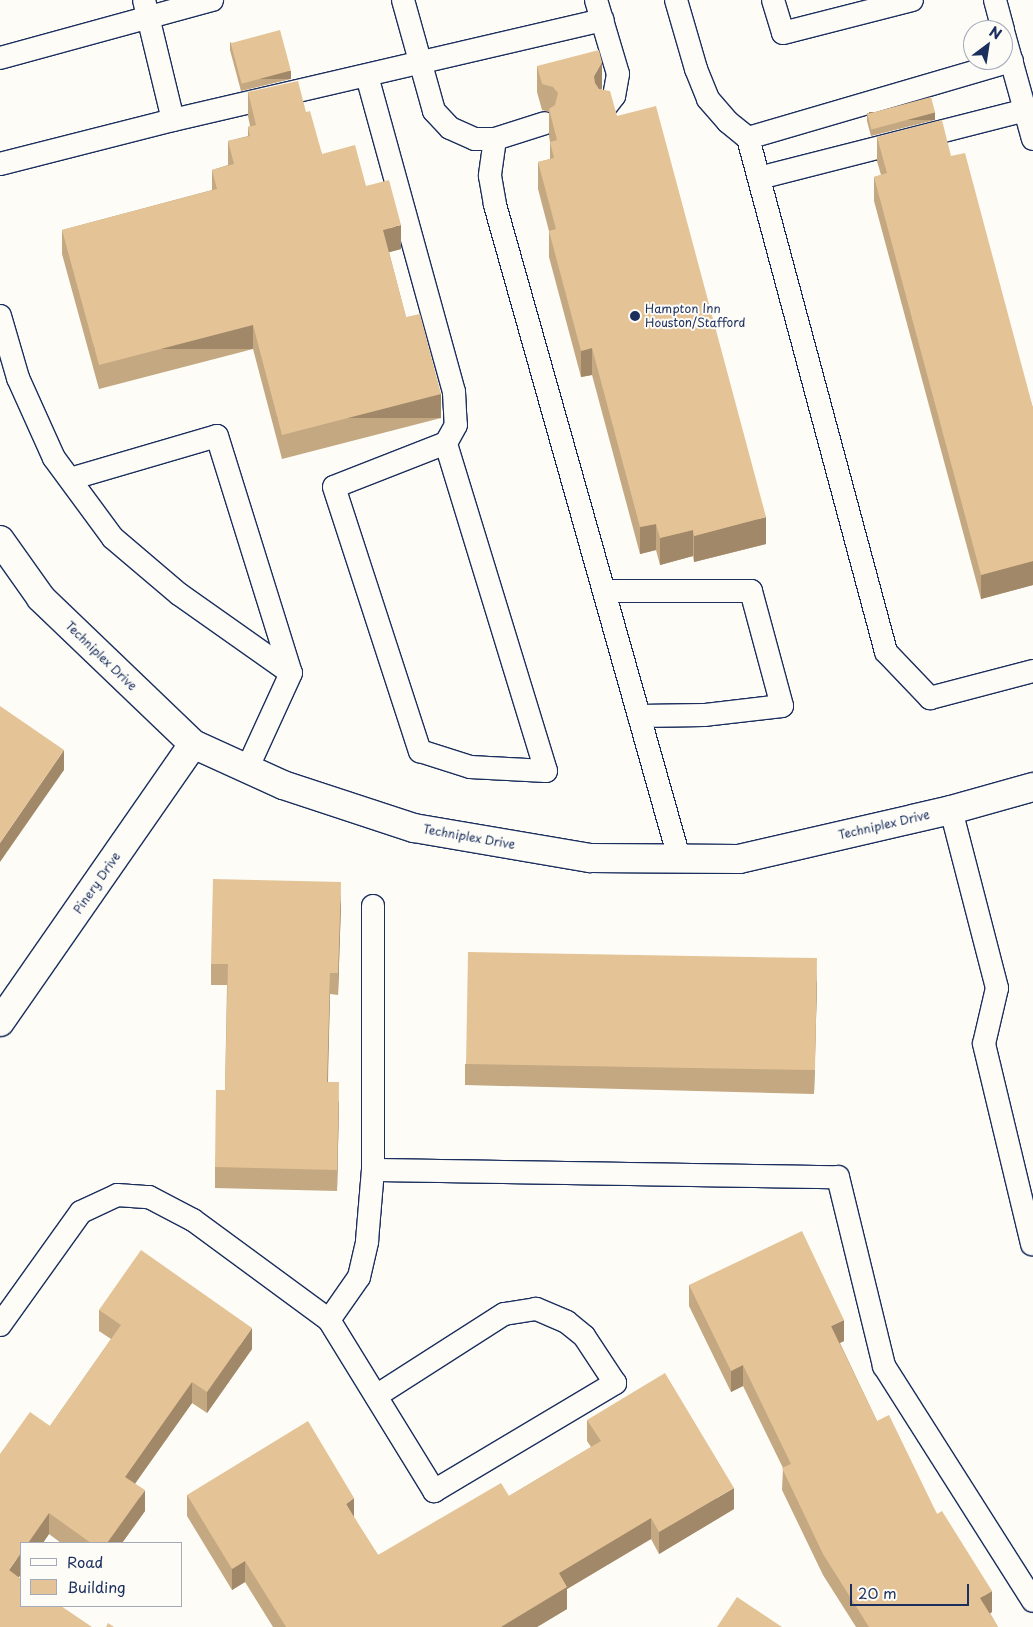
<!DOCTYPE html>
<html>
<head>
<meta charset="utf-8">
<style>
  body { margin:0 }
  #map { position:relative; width:1033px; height:1627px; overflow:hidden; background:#fdfcf7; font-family:"Playpen Sans",sans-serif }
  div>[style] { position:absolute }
  .roads { filter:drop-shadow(1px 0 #1b2f5e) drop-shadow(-1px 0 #1b2f5e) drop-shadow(0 1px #1b2f5e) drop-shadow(0 -1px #1b2f5e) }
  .lane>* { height:22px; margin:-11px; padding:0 11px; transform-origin:11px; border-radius:11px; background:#fdfcf7 }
  .street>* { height:28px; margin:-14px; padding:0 14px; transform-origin:14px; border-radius:14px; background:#fdfcf7 }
  .wall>* { inset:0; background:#c4a881 }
  .shaded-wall>* { inset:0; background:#a08869; transform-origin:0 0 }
  .building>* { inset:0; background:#e4c396; transform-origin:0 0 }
  .dots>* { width:14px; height:14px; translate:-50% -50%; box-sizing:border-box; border:2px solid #fdfcf7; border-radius:50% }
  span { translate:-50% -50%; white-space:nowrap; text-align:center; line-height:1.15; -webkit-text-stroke:4px #fdfcf7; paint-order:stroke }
  .poi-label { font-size:12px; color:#1b2f5e }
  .left { translate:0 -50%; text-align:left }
  .street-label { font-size:12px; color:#1b2f5e }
  .legend { position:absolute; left:20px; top:1542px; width:162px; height:65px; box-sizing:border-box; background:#fdfcf7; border:1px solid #a3aaba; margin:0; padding:6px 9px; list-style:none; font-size:15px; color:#1b2f5e }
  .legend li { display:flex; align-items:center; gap:10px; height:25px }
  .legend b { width:25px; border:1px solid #a3aaba }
  .north { position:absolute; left:963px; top:20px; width:50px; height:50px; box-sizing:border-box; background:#fdfcf7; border:1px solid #a3aaba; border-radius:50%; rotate:31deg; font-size:14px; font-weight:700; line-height:20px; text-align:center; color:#1b2f5e }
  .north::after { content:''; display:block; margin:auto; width:18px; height:22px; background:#1b2f5e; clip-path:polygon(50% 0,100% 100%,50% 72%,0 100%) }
  .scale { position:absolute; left:850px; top:1584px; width:119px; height:22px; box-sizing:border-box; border:2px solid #1b2f5e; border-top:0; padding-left:6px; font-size:15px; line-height:18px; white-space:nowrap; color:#1b2f5e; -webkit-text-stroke:4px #fdfcf7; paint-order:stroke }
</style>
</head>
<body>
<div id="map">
  <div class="roads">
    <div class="lane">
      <i style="left:144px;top:0;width:123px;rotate:76.4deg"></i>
      <i style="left:403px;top:0;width:115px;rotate:74.4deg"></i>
      <i style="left:434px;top:111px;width:23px;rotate:47deg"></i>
      <i style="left:450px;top:128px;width:27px;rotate:24deg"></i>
      <i style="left:475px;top:139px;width:20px"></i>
      <i style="left:495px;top:139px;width:52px;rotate:-17.7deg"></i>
      <i style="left:596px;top:0;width:77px;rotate:73.4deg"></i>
      <i style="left:618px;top:74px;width:22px;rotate:100deg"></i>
      <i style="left:614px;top:96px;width:11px;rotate:128deg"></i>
      <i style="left:676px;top:0;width:72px;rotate:73.8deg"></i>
      <i style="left:696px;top:69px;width:32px;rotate:68deg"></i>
      <i style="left:708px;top:99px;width:30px;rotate:49deg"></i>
      <i style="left:728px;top:122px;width:26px;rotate:39deg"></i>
      <i style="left:748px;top:138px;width:532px;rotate:74.97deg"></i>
      <i style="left:886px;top:652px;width:64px;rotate:46.3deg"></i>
      <i style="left:930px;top:698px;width:106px;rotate:-14.7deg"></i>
      <i style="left:773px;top:0;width:34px;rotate:73deg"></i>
      <i style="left:783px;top:33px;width:133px;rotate:-14.3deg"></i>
      <i style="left:995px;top:0;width:31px;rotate:75deg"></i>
      <i style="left:1003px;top:31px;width:112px;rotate:74.5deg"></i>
      <i style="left:0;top:58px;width:220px;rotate:-15.3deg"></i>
      <i style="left:367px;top:76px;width:328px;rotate:74.6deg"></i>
      <i style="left:454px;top:392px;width:33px;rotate:87deg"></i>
      <i style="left:456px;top:425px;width:21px;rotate:119deg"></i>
      <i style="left:446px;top:443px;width:120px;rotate:158.6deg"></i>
      <i style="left:334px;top:487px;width:278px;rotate:72deg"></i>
      <i style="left:420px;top:751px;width:52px;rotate:17.7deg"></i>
      <i style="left:470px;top:767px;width:76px;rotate:3deg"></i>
      <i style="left:546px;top:771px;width:343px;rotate:-107deg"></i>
      <i style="left:748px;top:138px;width:275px;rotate:-16.3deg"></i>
      <i style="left:495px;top:139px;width:37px;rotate:98deg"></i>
      <i style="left:490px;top:176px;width:29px;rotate:80deg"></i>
      <i style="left:495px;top:205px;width:678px;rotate:74.26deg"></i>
      <i style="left:0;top:164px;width:179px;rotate:-14.3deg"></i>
      <i style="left:173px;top:120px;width:441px;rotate:-13.1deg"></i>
      <i style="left:759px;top:178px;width:275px;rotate:-14.3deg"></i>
      <i style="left:0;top:316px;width:65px;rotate:73.8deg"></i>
      <i style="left:18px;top:378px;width:88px;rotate:65.8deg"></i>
      <i style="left:54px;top:458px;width:99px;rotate:53.6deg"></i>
      <i style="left:113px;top:538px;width:87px;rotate:40.3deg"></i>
      <i style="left:179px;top:594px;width:137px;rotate:35.2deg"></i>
      <i style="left:291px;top:673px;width:106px;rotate:114.6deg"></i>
      <i style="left:70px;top:479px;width:153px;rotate:-16.3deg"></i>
      <i style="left:217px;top:436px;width:248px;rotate:72.7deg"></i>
      <i style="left:604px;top:591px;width:147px"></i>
      <i style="left:751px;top:591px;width:119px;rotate:74.9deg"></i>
      <i style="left:782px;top:706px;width:79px;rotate:173.4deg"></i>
      <i style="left:704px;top:715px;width:65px;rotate:179.1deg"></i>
      <i style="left:951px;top:810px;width:184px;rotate:75.5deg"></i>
      <i style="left:997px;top:988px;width:57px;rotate:103.1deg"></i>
      <i style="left:984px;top:1044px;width:206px;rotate:76.5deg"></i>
      <i style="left:373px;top:1170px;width:465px;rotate:0.9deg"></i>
      <i style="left:838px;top:1177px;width:195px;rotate:76.3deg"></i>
      <i style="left:884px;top:1366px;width:278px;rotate:57.6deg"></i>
      <i style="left:329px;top:1320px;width:52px;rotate:-55.1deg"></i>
      <i style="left:359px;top:1277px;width:37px;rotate:-77deg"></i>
      <i style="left:367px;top:1241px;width:71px;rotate:-85.2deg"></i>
      <i style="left:373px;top:1170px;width:264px;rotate:-90deg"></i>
      <i style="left:0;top:1325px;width:139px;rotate:-54.4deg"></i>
      <i style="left:81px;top:1212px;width:40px;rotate:-25deg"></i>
      <i style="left:117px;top:1195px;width:32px;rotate:4deg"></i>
      <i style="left:149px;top:1197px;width:50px;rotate:27.6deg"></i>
      <i style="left:193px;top:1220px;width:169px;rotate:36.3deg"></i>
      <i style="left:329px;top:1320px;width:201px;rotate:58.4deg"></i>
      <i style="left:434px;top:1491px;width:211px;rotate:-30.8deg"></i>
      <i style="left:615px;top:1383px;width:56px;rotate:-123.4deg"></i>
      <i style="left:584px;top:1336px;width:22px;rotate:-141deg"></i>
      <i style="left:567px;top:1322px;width:34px;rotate:-157deg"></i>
      <i style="left:536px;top:1309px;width:32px;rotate:171deg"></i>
      <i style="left:504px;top:1314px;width:152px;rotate:147.4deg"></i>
    </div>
    <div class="street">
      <i style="left:0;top:540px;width:71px;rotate:54.7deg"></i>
      <i style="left:41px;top:598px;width:211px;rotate:43.8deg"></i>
      <i style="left:193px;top:744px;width:99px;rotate:24.5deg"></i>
      <i style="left:283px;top:785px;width:138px;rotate:18.2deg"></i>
      <i style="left:414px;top:828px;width:179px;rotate:9.7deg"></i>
      <i style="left:590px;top:858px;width:149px;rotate:0.4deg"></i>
      <i style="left:739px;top:859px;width:218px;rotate:-13deg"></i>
      <i style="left:951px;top:810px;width:85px;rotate:-15.7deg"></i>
      <i style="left:0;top:1022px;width:338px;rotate:-55.2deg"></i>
    </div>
  </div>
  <div class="wall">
    <i style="clip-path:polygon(230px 42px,291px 79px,241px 91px,230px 50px)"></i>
    <i style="clip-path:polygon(537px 66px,602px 88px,601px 90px,617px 116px,766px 544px,694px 562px,693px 556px,660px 565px,656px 550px,640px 554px,592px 375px,581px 377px,549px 257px,549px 231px,538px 189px,538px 162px,550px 159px,550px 142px,549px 136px,549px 112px,542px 110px,537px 92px)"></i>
    <i style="clip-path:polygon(248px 92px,306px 112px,322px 154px,366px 186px,401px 249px,389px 252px,406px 317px,441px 418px,282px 459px,253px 349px,99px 389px,62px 254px,62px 230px,212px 190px,212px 170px,228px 165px,228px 141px,248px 136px,248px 127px,250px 126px,248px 116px)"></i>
    <i style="clip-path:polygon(867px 113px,935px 120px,871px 136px,867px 121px)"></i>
    <i style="clip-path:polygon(877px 137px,951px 156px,1033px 408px,1033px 585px,981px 599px,874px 201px,874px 177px,881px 175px,877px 161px)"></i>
    <i style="clip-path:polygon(341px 903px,338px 995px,330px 994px,328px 1082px,339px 1103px,337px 1191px,215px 1188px,215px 1167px,225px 1090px,227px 985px,211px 985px,211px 964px)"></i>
    <i style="clip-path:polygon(817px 982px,814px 1094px,465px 1085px,465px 1064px)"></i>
    <i style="clip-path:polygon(689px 1285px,844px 1341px,840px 1343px,877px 1421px,937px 1514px,992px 1612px,990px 1613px,998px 1627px,856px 1627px,823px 1575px,782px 1490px,783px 1468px,743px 1386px,731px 1392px,689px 1306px)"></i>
    <i style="clip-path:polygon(99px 1310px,252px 1349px,207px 1413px,192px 1403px,135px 1483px,145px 1511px,122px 1543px,61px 1543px,49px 1534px,19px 1577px,0 1627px,50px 1426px,111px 1339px,99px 1331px)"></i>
    <i style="clip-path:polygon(587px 1420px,734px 1509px,659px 1554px,651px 1539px,567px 1589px,567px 1609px,537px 1627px,273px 1627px,245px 1582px,232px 1590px,187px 1516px,187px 1495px,354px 1518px,378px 1555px,509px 1496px,591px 1447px,587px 1441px)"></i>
  </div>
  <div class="shaded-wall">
    <i style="clip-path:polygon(602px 62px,602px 88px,594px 103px,594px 76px)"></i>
    <i style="left:291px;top:71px;width:8px;height:51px;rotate:90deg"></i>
    <i style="left:935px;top:112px;width:8px;height:66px;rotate:90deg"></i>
    <i style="clip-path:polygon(401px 225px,401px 249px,383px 254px,383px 230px)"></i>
    <i style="left:253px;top:325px;width:24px;height:159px;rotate:90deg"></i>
    <i style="clip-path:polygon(592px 348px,592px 375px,581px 377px,581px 351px)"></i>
    <i style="left:441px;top:394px;width:24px;height:164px;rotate:90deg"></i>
    <i style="clip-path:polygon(766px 517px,766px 544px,694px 562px,694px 536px)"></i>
    <i style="clip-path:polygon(656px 524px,656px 550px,640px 554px,640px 527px)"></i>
    <i style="clip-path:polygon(693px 530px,693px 556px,660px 565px,660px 538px)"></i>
    <i style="clip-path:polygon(1033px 561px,1033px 585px,981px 599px,981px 575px)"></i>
    <i style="clip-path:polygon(64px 750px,64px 770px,0 862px,0 843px)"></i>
    <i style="clip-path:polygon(341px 882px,341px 903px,338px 995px,338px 973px)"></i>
    <i style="clip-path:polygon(817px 961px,817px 982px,814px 1094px,814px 1073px)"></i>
    <i style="clip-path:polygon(330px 973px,330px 994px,327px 1103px,327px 1082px)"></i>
    <i style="clip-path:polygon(339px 1082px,339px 1103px,337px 1191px,337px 1170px)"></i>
    <i style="clip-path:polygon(844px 1320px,844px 1341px,831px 1347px,831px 1326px)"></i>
    <i style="clip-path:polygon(252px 1328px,252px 1349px,207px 1413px,207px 1392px)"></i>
    <i style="clip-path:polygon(743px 1365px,743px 1386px,731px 1392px,731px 1371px)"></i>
    <i style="clip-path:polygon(192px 1382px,192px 1403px,125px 1498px,125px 1477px)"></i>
    <i style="clip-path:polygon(734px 1488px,734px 1509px,659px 1554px,659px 1532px)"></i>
    <i style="clip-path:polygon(145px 1490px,145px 1511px,122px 1543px,107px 1543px)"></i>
    <i style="clip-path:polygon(354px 1498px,354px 1519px,346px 1504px)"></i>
    <i style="clip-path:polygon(49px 1513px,49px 1534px,43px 1543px,28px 1543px)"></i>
    <i style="clip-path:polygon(651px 1518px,651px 1539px,567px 1589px,567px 1609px,537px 1627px,501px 1627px,559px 1573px)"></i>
    <i style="clip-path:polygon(21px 1553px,21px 1574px,9px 1592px,9px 1570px)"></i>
    <i style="clip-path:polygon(245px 1561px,245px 1582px,232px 1590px,232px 1569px)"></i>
    <i style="clip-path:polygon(992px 1591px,992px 1612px,980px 1619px,980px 1598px)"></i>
  </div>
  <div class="building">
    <i style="left:280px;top:30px;width:42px;height:51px;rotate:75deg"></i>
    <i style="clip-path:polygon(599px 50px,602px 62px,594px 76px,595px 83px,599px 89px,610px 91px,617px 116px,656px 106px,766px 517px,694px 536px,693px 530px,660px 538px,656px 524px,640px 527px,592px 348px,581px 351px,549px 231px,556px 229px,538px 162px,554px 158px,550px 142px,557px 140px,549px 109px,555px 105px,558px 93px,553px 87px,542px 84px,537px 66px)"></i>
    <i style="clip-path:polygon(298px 81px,306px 112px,310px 111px,322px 154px,355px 145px,366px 186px,389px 180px,401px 225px,383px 230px,406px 317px,420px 314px,441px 394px,282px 435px,253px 325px,99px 365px,62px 230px,217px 189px,212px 170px,234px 164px,228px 141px,250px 136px,248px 127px,256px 125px,248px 92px)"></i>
    <i style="left:931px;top:97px;width:16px;height:66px;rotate:75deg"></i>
    <i style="clip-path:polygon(942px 120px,951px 156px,965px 153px,1033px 408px,1033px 561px,981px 575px,874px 177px,887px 173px,877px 137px)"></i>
    <i style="clip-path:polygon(0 706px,64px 750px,0 843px)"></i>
    <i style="clip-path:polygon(213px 879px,341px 882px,338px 973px,330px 973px,327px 1082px,339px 1082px,337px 1170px,215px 1167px,216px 1090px,225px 1090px,228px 964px,211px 964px)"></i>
    <i style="left:468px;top:952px;width:349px;height:112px;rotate:1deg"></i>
    <i style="clip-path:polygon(802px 1231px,844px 1320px,831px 1326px,877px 1421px,889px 1415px,937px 1514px,942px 1511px,992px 1591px,980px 1598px,998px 1627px,869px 1627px,823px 1554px,782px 1468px,791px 1464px,743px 1365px,731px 1371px,689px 1285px)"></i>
    <i style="clip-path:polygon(141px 1250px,252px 1328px,207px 1392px,192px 1382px,125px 1477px,145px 1490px,107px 1543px,91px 1543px,49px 1513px,28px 1543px,21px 1543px,21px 1553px,9px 1570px,21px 1579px,21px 1606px,61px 1606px,92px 1627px,0 1627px,0 1454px,30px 1412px,50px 1426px,121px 1325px,99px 1310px)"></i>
    <i style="clip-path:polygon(665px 1373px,734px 1488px,659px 1532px,651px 1518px,559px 1573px,567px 1587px,501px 1627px,286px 1627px,245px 1561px,232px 1569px,187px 1495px,308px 1421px,354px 1498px,346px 1504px,378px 1555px,501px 1483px,509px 1496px,601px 1441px,587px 1420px)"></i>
    <i style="clip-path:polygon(737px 1597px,782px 1627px,717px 1627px)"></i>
    <i style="clip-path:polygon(108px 1623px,114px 1627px,106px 1627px)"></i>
  </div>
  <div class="dots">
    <i style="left:635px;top:316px;background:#1b2f5e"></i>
  </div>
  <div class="poi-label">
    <span class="left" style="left:645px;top:316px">Hampton Inn<br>Houston/Stafford</span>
  </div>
  <div class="street-label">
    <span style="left:101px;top:656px;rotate:44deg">Techniplex Drive</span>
    <span style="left:884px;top:825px;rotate:-13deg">Techniplex Drive</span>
    <span style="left:469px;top:837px;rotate:10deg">Techniplex Drive</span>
    <span style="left:97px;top:883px;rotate:-55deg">Pinery Drive</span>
  </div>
  <ul class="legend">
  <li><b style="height:6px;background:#fdfcf7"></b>Road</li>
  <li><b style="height:14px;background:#e4c396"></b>Building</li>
  </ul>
  <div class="north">N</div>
  <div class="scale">20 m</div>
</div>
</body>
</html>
